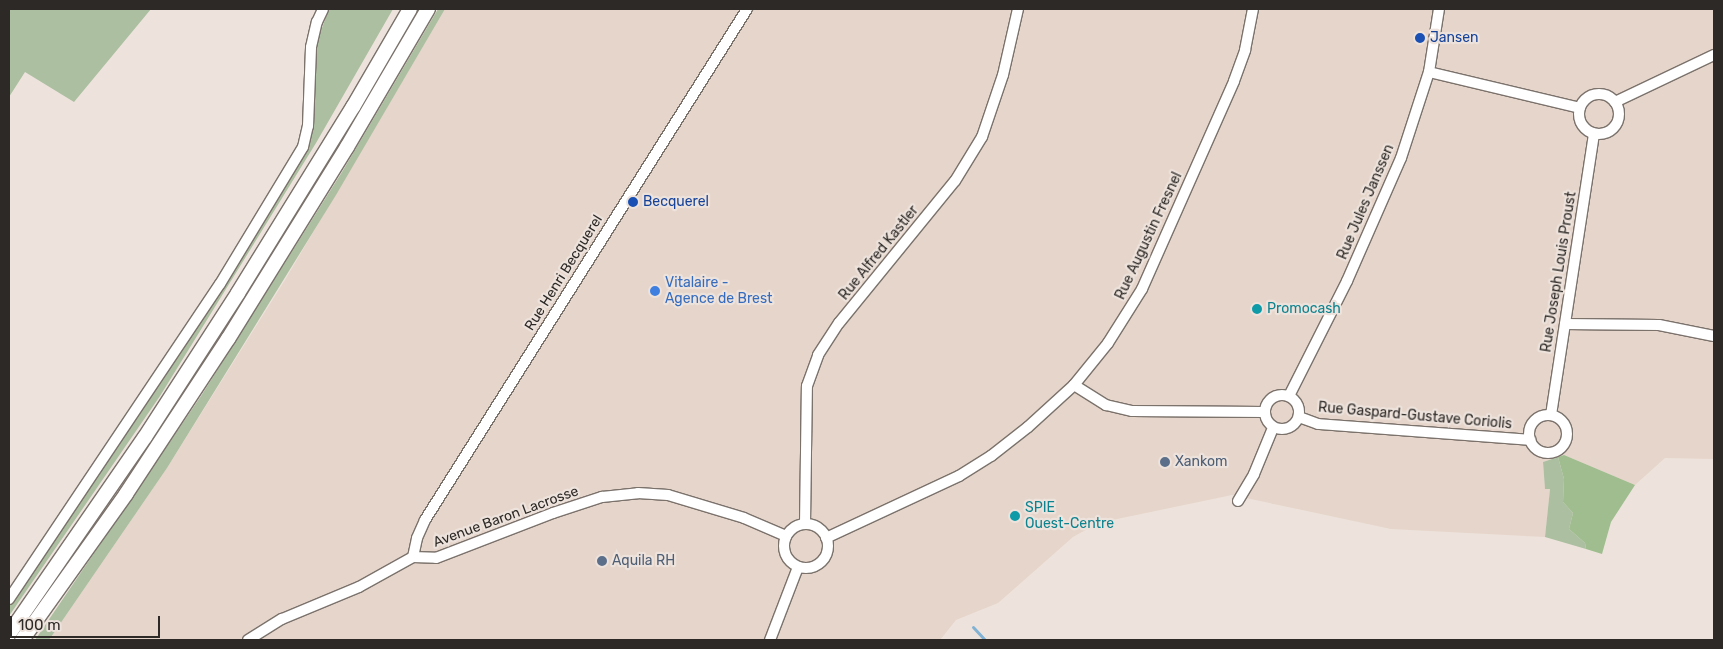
<!DOCTYPE html>
<html>
<head>
<meta charset="utf-8">
<style>
  body { margin:0 }
  #map { position:relative; width:1723px; height:649px; overflow:hidden; background:#ede3dc; font-family:Rubik,sans-serif }
  div>[style] { position:absolute }
  .built>* { inset:0; background:#e6d5ca }
  .green>* { inset:0; background:#acbfa1 }
  .forest>* { inset:0; background:#9fbd8f }
  .stream>* { height:3px; margin:-1.5px; padding:0 1.5px; transform-origin:1.5px; border-radius:1.5px; background:#82b2d3 }
  .roads { filter:drop-shadow(1px 0 #7b726c) drop-shadow(-1px 0 #7b726c) drop-shadow(0 1px #7b726c) drop-shadow(0 -1px #7b726c) }
  .minor>* { height:10px; margin:-5px; padding:0 5px; transform-origin:5px; border-radius:5px; background:#fff }
  .minor>.ring { margin:-5px; padding:0; box-sizing:content-box; background:none; border:10px solid #fff; border-radius:50% }
  .highway>* { height:14px; margin:-7px; padding:0 7px; transform-origin:7px; border-radius:7px; background:#fff }
  .dots>* { width:14px; height:14px; translate:-50% -50%; box-sizing:border-box; border:2px solid #ede3dc; border-radius:50% }
  span { translate:-50% -50%; white-space:nowrap; text-align:center; line-height:1.15; -webkit-text-stroke:4.5px #ede3dc; paint-order:stroke }
  .transit-label { font-size:14px; color:#164399 }
  .left { translate:0 -50%; text-align:left }
  .street-label { font-size:14px; color:#2d2926 }
  .shop-label { font-size:14px; color:#366cbe }
  .culture-label { font-size:14px; color:#0d838f }
  .service-label { font-size:14px; color:#4e5e75 }
  .frame { position:absolute; inset:0; border:10px solid #2d2926; pointer-events:none }
  .scale { position:absolute; left:10px; top:616px; width:150px; height:22px; box-sizing:border-box; border:2px solid #2d2926; border-top:0; padding-left:6px; font-size:15px; line-height:18px; white-space:nowrap; color:#2d2926; -webkit-text-stroke:4px #ede3dc; paint-order:stroke }
</style>
</head>
<body>
<div id="map">
  <div class="built">
    <i style="clip-path:polygon(445px 9px,1714px 9px,1714px 459px,1665px 458px,1635px 485px,1564px 455px,1543px 462px,1545px 488px,1550px 489px,1545px 537px,1391px 529px,1232px 495px,1098px 523px,1073px 537px,998px 603px,956px 620px,940px 640px,49px 640px,167px 468px,285px 280px)"></i>
  </div>
  <div class="green">
    <i style="clip-path:polygon(9px 9px,151px 9px,74px 102px,25px 72px,9px 97px)"></i>
    <i style="clip-path:polygon(329px 9px,393px 9px,316px 143px,160px 396px,9px 616px,9px 604px,256px 234px,311px 141px,316px 44px)"></i>
    <i style="clip-path:polygon(438px 9px,445px 9px,336px 195px,167px 468px,49px 640px,35px 640px,201px 396px,342px 172px)"></i>
    <i style="clip-path:polygon(1558px 457px,1564px 479px,1563px 502px,1573px 513px,1569px 529px,1585px 543px,1586px 549px,1545px 537px,1550px 489px,1545px 489px,1543px 462px)"></i>
  </div>
  <div class="forest">
    <i style="clip-path:polygon(1564px 455px,1635px 485px,1611px 522px,1602px 554px,1586px 549px,1585px 543px,1569px 529px,1573px 513px,1563px 502px,1564px 479px,1558px 457px)"></i>
  </div>
  <div class="stream">
    <i style="left:973px;top:627px;width:18px;rotate:47deg"></i>
  </div>
  <div class="roads">
    <div class="minor">
      <i style="left:1429px;top:72px;width:155px;rotate:13.4deg"></i>
      <i class="ring" style="left:1579px;top:94px;width:30px;height:30px"></i>
      <i style="left:1615px;top:102px;width:110px;rotate:-25.4deg"></i>
      <i style="left:1565px;top:324px;width:94px;rotate:0.6deg"></i>
      <i style="left:1659px;top:325px;width:56px;rotate:11.3deg"></i>
      <i style="left:1074px;top:385px;width:38px;rotate:32deg"></i>
      <i style="left:1106px;top:405px;width:27px;rotate:13deg"></i>
      <i style="left:1132px;top:411px;width:132px;rotate:0.4deg"></i>
      <i class="ring" style="left:1265px;top:395px;width:24px;height:24px"></i>
      <i style="left:1289px;top:396px;width:129px;rotate:-63.2deg"></i>
      <i style="left:1347px;top:281px;width:134px;rotate:-66.3deg"></i>
      <i style="left:1401px;top:158px;width:90px;rotate:-72deg"></i>
      <i style="left:1429px;top:72px;width:64px;rotate:-81deg"></i>
      <i style="left:1551px;top:415px;width:284px;rotate:-81.3deg"></i>
      <i class="ring" style="left:1529px;top:415px;width:28px;height:28px"></i>
      <i style="left:1299px;top:417px;width:20px;rotate:20deg"></i>
      <i style="left:1318px;top:424px;width:213px;rotate:4.3deg"></i>
      <i style="left:1238px;top:501px;width:31px;rotate:-59deg"></i>
      <i style="left:1254px;top:474px;width:50px;rotate:-67.6deg"></i>
      <i class="ring" style="left:784px;top:524px;width:34px;height:34px"></i>
      <i style="left:805px;top:524px;width:138px;rotate:-89.2deg"></i>
      <i style="left:807px;top:386px;width:33px;rotate:-70deg"></i>
      <i style="left:818px;top:355px;width:38px;rotate:-57deg"></i>
      <i style="left:839px;top:323px;width:183px;rotate:-50.8deg"></i>
      <i style="left:955px;top:181px;width:52px;rotate:-58.5deg"></i>
      <i style="left:982px;top:137px;width:65px;rotate:-71.3deg"></i>
      <i style="left:1003px;top:75px;width:68px;rotate:-77.2deg"></i>
      <i style="left:826px;top:538px;width:147px;rotate:-25deg"></i>
      <i style="left:959px;top:476px;width:38px;rotate:-32deg"></i>
      <i style="left:991px;top:456px;width:47px;rotate:-38.1deg"></i>
      <i style="left:1028px;top:427px;width:62px;rotate:-42.4deg"></i>
      <i style="left:1074px;top:385px;width:54px;rotate:-51deg"></i>
      <i style="left:1108px;top:343px;width:64px;rotate:-57.8deg"></i>
      <i style="left:1142px;top:289px;width:227px;rotate:-66.1deg"></i>
      <i style="left:1234px;top:81px;width:33px;rotate:-70deg"></i>
      <i style="left:1245px;top:50px;width:42px;rotate:-79deg"></i>
      <i style="left:413px;top:557px;width:19px;rotate:-78deg"></i>
      <i style="left:417px;top:538px;width:20px;rotate:-66deg"></i>
      <i style="left:425px;top:520px;width:604px;rotate:-57.78deg"></i>
      <i style="left:9px;top:599px;width:379px;rotate:-56.2deg"></i>
      <i style="left:220px;top:284px;width:160px;rotate:-58.8deg"></i>
      <i style="left:303px;top:147px;width:22px;rotate:-77deg"></i>
      <i style="left:308px;top:126px;width:79px;rotate:-87.8deg"></i>
      <i style="left:311px;top:47px;width:26px;rotate:-77deg"></i>
      <i style="left:317px;top:22px;width:14px;rotate:-65deg"></i>
      <i style="left:248px;top:640px;width:40px;rotate:-32deg"></i>
      <i style="left:282px;top:619px;width:83px;rotate:-22.6deg"></i>
      <i style="left:359px;top:587px;width:62px;rotate:-29.1deg"></i>
      <i style="left:413px;top:557px;width:23px;rotate:2deg"></i>
      <i style="left:436px;top:558px;width:125px;rotate:-21deg"></i>
      <i style="left:553px;top:513px;width:52px;rotate:-18.1deg"></i>
      <i style="left:602px;top:497px;width:36px;rotate:-6deg"></i>
      <i style="left:638px;top:493px;width:30px;rotate:4deg"></i>
      <i style="left:668px;top:495px;width:79px;rotate:16.8deg"></i>
      <i style="left:744px;top:518px;width:46px;rotate:23.2deg"></i>
      <i style="left:770px;top:640px;width:78px;rotate:-69deg"></i>
    </div>
    <div class="highway">
      <i style="left:9px;top:634px;width:239px;rotate:-55.4deg"></i>
      <i style="left:145px;top:437px;width:171px;rotate:-57.1deg"></i>
      <i style="left:238px;top:293px;width:219px;rotate:-58.3deg"></i>
      <i style="left:353px;top:107px;width:113px;rotate:-59.8deg"></i>
      <i style="left:22px;top:640px;width:179px;rotate:-54.5deg"></i>
      <i style="left:126px;top:494px;width:186px;rotate:-56.7deg"></i>
      <i style="left:228px;top:339px;width:226px;rotate:-58.2deg"></i>
      <i style="left:347px;top:147px;width:160px;rotate:-59.6deg"></i>
    </div>
  </div>
  <div class="dots">
    <i style="left:1420px;top:38px;background:#1a4fb4"></i>
    <i style="left:633px;top:202px;background:#1a4fb4"></i>
    <i style="left:655px;top:291px;background:#3f7fe0"></i>
    <i style="left:1257px;top:309px;background:#0f9aa8"></i>
    <i style="left:1165px;top:462px;background:#5c6f8a"></i>
    <i style="left:1015px;top:516px;background:#0f9aa8"></i>
    <i style="left:602px;top:561px;background:#5c6f8a"></i>
  </div>
  <div class="transit-label">
    <span class="left" style="left:1430px;top:38px">Jansen</span>
    <span class="left" style="left:643px;top:202px">Becquerel</span>
  </div>
  <div class="street-label">
    <span style="left:1366px;top:202px;rotate:-67deg">Rue Jules Janssen</span>
    <span style="left:1149px;top:236px;rotate:-65deg">Rue Augustin Fresnel</span>
    <span style="left:879px;top:253px;rotate:-51deg">Rue Alfred Kastler</span>
    <span style="left:1559px;top:272px;rotate:-81deg">Rue Joseph Louis Proust</span>
    <span style="left:564px;top:273px;rotate:-58deg">Rue Henri Becquerel</span>
    <span style="left:1415px;top:416px;rotate:5deg">Rue Gaspard-Gustave Coriolis</span>
    <span style="left:506px;top:517px;rotate:-20deg">Avenue Baron Lacrosse</span>
  </div>
  <div class="shop-label">
    <span class="left" style="left:665px;top:291px">Vitalaire -<br>Agence de Brest</span>
  </div>
  <div class="culture-label">
    <span class="left" style="left:1267px;top:309px">Promocash</span>
    <span class="left" style="left:1025px;top:516px">SPIE<br>Ouest-Centre</span>
  </div>
  <div class="service-label">
    <span class="left" style="left:1175px;top:462px">Xankom</span>
    <span class="left" style="left:612px;top:561px">Aquila RH</span>
  </div>
  <div class="frame"></div>
  <div class="scale">100 m</div>
</div>
</body>
</html>
